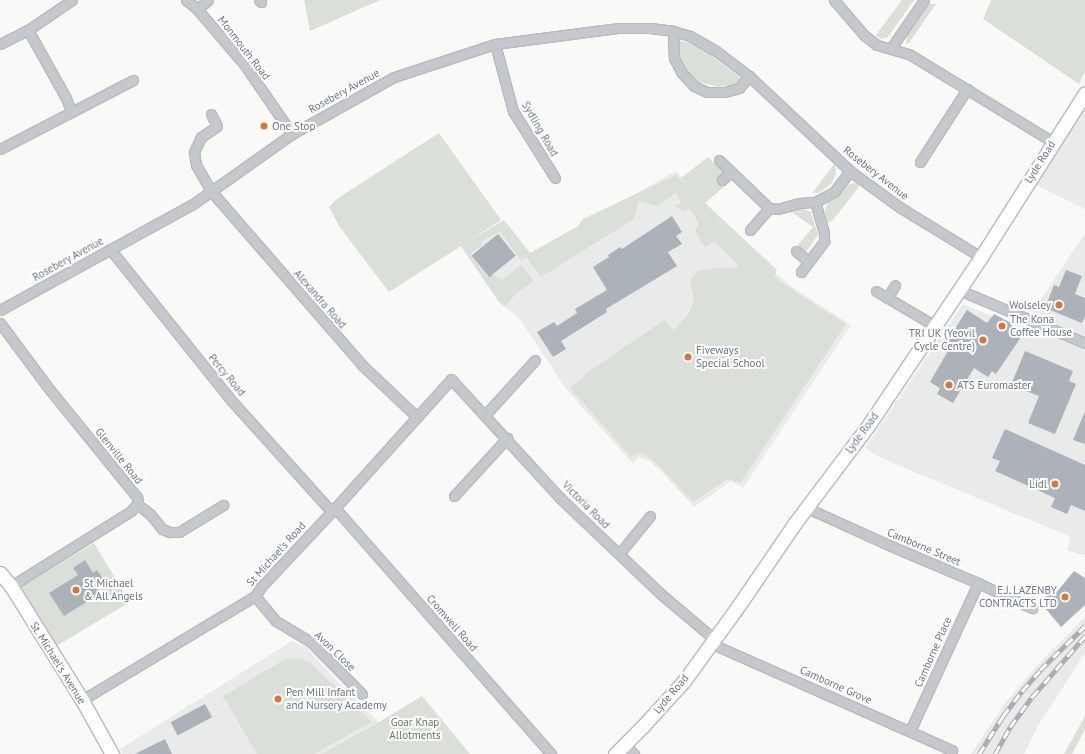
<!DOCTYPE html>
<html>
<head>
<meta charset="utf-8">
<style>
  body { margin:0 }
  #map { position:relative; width:1085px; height:754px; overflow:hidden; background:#f9f9f7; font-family:"PT Sans",sans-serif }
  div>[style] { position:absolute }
  .built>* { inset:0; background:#e9eaea }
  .green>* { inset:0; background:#dae0d8; transform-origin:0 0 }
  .building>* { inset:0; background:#abb2b9; transform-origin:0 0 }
  .roads { filter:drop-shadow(1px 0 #b7bbc0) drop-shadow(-1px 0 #b7bbc0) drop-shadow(0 1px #b7bbc0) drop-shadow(0 -1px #b7bbc0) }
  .street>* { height:9px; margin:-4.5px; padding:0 4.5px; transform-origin:4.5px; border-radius:4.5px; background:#c5c8cc }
  .secondary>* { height:13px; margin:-6.5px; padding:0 6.5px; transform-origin:6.5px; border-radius:6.5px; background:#fff }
  .rail>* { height:4.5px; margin-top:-2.25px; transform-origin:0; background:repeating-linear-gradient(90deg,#fff 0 9px,#a6aab1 0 18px); box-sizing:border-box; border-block:1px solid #a6aab1 }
  .dots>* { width:11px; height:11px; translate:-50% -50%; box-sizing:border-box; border:2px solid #fff; border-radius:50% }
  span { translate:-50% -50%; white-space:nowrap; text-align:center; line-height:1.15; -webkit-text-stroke:4px #fff; paint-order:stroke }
  .street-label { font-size:11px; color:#697586 }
  .poi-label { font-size:11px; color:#697586 }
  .left { translate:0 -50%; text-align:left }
  .right { translate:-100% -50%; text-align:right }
  .park-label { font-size:11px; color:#657964 }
</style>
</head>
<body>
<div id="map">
  <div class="built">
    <i style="clip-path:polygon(1085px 100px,1085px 209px,1036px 185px)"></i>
    <i style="clip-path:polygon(676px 171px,743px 245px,792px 287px,851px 325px,743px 488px,731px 481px,694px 507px,659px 469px,649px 461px,639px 457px,633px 464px,566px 389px,520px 319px,499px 302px,461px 246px,504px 220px,530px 253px)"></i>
    <i style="clip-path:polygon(1085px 233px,1085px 556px,1067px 550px,1071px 537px,917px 473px,877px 456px,865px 448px,963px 304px,1032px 333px,1034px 310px)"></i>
    <i style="clip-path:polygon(1085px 617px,1085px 653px,1039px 724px,1024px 754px,971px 754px,1005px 703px,1040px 662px)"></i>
    <i style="clip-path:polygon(292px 641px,306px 647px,332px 676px,379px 722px,321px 754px,122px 754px,120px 749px)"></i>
  </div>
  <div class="green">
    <i style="clip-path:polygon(304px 0,380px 0,310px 31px)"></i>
    <i style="clip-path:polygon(902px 0,914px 0,888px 37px,881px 39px,876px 35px)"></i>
    <i style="clip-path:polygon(991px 0,1085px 0,1085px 71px,1079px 84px,983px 19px)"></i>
    <i style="clip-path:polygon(930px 4px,936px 4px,909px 43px,906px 44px,907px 34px,918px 16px)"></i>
    <i style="clip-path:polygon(678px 40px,689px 43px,708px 53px,739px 77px,741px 81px,733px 85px,719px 87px,699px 82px,683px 67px,679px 58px,676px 45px)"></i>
    <i style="clip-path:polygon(439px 133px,501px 220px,467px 242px,504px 220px,530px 253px,577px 227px,583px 219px,676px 175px,694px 193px,681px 178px,708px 157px,721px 170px,730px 182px,705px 203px,777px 270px,774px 276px,785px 285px,846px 324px,740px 483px,727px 479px,693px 502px,657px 464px,644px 454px,638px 453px,631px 457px,570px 388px,591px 370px,664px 320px,674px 330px,689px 313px,694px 300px,690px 280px,698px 271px,716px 268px,736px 268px,739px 266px,714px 241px,705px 248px,695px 231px,699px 224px,690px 209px,684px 212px,675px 206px,681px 203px,676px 193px,657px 206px,639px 201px,634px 219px,541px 277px,526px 257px,521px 261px,500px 231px,481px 242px,482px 245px,470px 254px,487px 277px,492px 274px,502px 280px,521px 265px,534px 281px,517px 293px,505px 306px,499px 302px,461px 246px,389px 292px,339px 226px,329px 207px,338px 198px)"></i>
    <i style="clip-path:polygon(835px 163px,836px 173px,832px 183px,819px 193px,812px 193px)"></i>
    <i style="clip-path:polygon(854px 183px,858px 184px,859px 187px,833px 220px,827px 223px,825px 211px,828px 202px,846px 186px)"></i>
    <i style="clip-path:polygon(798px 207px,811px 212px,818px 235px,805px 253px,797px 246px,813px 227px,789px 210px)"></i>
    <i style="left:94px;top:543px;width:69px;height:88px;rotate:59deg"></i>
    <i style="clip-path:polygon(287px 658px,302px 659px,309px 662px,372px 722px,314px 754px,257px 754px,223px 696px)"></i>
    <i style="clip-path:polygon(422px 696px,470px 754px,321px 754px,379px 722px)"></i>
    <i style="clip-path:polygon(1085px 716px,1085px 729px,1072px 754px,1064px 754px)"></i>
  </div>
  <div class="building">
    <i style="clip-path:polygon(672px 216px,682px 232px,676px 236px,682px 244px,668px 252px,677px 266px,606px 309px,607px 312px,561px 341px,566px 349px,553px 357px,537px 332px,554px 322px,557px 326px,577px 313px,575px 309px,607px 290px,593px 267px,609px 257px,608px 255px,620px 247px,622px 249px)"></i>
    <i style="left:498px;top:234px;width:28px;height:34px;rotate:51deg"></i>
    <i style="clip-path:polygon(1066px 270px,1082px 276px,1075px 294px,1085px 298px,1085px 316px,1082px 323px,1045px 308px,1054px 285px,1059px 287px)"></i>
    <i style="clip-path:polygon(967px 310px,987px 323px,994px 314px,1013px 324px,1010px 329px,1021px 337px,996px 374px,992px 371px,988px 377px,974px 368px,953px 403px,937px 394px,940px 388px,930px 382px,948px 351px,943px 347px)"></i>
    <i style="clip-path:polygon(1025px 351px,1073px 371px,1069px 381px,1076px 384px,1055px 434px,1028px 423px,1039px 396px,1011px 385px)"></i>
    <i style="clip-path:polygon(1085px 411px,1085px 444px,1073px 440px)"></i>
    <i style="clip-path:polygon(1005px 429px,1085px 465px,1085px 511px,1071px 505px,1067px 514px,1051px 507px,1055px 498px,995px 471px,1000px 461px,992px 458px)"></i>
    <i style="clip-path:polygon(85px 560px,93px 573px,97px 570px,105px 582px,97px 587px,101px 593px,64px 616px,49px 593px,78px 575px,73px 568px)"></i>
    <i style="clip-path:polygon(1074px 571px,1085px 578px,1085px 605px,1061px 627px,1046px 609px,1051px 605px,1044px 600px,1049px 592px,1055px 594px)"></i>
    <i style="left:205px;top:704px;width:15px;height:39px;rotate:62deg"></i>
    <i style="clip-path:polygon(165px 739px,172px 754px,135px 754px)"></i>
  </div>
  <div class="roads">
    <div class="street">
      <i style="left:186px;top:0;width:14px;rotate:39deg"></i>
      <i style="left:197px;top:9px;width:72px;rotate:49.5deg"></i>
      <i style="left:244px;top:64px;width:85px;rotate:55.6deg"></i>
      <i style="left:259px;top:0;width:3px;rotate:45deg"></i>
      <i style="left:834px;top:0;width:46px;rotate:49.4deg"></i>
      <i style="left:864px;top:35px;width:16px;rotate:38deg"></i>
      <i style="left:877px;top:45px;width:33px;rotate:16deg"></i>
      <i style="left:909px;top:54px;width:169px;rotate:31.4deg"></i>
      <i style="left:197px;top:9px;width:14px;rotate:-39deg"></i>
      <i style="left:28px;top:30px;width:78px;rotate:60.8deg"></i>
      <i style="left:66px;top:98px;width:14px;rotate:69deg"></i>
      <i style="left:673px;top:31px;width:27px;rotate:88deg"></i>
      <i style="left:674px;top:58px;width:16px;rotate:63deg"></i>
      <i style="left:681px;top:72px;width:19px;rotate:47deg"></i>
      <i style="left:694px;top:86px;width:14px;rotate:25deg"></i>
      <i style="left:707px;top:92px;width:18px"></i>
      <i style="left:725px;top:92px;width:15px;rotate:-16deg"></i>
      <i style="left:739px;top:88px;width:16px;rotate:-50deg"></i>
      <i style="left:0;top:44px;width:31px;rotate:-27deg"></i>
      <i style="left:28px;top:30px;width:53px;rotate:-34.3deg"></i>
      <i style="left:495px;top:44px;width:69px;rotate:75deg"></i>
      <i style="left:513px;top:111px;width:79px;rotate:57.9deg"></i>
      <i style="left:891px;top:48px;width:58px;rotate:-55.5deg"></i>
      <i style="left:211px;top:114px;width:13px;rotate:63deg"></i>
      <i style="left:217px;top:126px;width:19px;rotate:145deg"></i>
      <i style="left:201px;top:137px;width:17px;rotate:115deg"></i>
      <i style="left:194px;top:152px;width:13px;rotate:81deg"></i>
      <i style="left:196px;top:165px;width:30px;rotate:60deg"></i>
      <i style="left:211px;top:191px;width:230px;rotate:49deg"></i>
      <i style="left:362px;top:365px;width:76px;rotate:43.4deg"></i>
      <i style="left:0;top:149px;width:150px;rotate:-27.4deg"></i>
      <i style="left:719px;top:160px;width:69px;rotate:43.8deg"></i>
      <i style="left:769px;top:208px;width:9px;rotate:6deg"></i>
      <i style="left:778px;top:209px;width:22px;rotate:-16deg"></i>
      <i style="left:799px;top:203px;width:16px;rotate:-4deg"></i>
      <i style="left:815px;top:202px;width:21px;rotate:-28deg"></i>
      <i style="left:834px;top:192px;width:26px;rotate:-53deg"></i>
      <i style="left:920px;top:162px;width:87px;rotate:-57.2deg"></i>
      <i style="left:722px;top:180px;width:11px;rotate:-45deg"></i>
      <i style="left:750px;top:230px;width:29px;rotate:-49deg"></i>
      <i style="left:110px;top:249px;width:193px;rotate:51.3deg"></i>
      <i style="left:231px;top:400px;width:151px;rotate:48deg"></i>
      <i style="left:796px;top:251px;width:16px;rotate:40deg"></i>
      <i style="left:801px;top:272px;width:39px;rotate:-53deg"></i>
      <i style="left:824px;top:241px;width:8px;rotate:-90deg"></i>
      <i style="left:824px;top:233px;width:32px;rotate:-106deg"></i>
      <i style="left:959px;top:290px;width:137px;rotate:22.8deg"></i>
      <i style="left:876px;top:291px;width:69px;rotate:30.7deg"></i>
      <i style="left:887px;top:298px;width:15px;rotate:-58deg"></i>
      <i style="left:0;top:310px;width:220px;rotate:-28.8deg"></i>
      <i style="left:193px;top:204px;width:121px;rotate:-35.3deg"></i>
      <i style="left:292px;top:134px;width:117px;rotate:-29.2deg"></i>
      <i style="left:394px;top:77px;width:106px;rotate:-18.1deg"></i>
      <i style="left:495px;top:44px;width:125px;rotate:-7.4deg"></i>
      <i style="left:619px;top:28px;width:31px"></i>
      <i style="left:650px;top:28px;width:23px;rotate:7deg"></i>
      <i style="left:673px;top:31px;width:18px;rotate:16deg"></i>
      <i style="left:690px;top:36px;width:30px;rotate:30deg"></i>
      <i style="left:716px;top:51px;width:41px;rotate:37.1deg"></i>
      <i style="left:749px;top:76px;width:139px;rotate:43.2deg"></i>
      <i style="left:850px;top:171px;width:63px;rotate:36deg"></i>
      <i style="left:901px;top:208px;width:94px;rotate:31.5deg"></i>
      <i style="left:0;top:323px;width:84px;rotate:53.3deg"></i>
      <i style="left:50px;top:390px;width:138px;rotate:50.9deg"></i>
      <i style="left:137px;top:497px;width:3px;rotate:72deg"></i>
      <i style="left:138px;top:500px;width:4px;rotate:104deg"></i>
      <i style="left:137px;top:504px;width:9px;rotate:131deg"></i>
      <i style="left:131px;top:511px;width:142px;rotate:148deg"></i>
      <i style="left:485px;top:415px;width:74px;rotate:-47.7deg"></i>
      <i style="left:454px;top:496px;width:79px;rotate:-47.6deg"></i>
      <i style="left:137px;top:504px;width:16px;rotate:38deg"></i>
      <i style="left:150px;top:514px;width:19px;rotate:51deg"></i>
      <i style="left:162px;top:529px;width:9px;rotate:21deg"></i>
      <i style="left:170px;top:532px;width:9px"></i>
      <i style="left:179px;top:532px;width:52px;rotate:-31.5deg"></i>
      <i style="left:807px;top:506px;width:11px;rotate:34deg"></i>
      <i style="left:816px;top:512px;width:82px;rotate:24.4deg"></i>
      <i style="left:891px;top:546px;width:95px;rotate:23deg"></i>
      <i style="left:978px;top:583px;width:60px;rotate:24.8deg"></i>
      <i style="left:335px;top:508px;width:327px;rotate:48.7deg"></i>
      <i style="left:619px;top:554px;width:49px;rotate:-50.8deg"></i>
      <i style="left:255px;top:596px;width:33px;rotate:50deg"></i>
      <i style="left:276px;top:621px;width:41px;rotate:31deg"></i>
      <i style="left:311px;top:642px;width:73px;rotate:45.6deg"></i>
      <i style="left:710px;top:643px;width:265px;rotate:23.9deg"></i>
      <i style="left:82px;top:700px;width:202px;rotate:-31deg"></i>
      <i style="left:255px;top:596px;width:11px;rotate:-56deg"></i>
      <i style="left:261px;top:587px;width:108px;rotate:-46.9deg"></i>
      <i style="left:335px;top:508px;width:173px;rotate:-48deg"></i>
      <i style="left:451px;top:379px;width:161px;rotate:47.5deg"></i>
      <i style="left:560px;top:498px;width:141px;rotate:43.6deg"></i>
      <i style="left:662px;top:595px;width:68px;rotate:40.2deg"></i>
      <i style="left:910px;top:731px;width:163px;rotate:-65.3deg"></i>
      <i style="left:625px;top:745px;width:13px;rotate:45deg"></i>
    </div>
    <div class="secondary">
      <i style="left:0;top:573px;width:17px;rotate:50deg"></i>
      <i style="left:11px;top:586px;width:134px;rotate:58.1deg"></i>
      <i style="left:82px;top:700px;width:62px;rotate:60.9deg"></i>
      <i style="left:615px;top:754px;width:40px;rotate:-45deg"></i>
      <i style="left:643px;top:726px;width:61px;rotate:-47.7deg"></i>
      <i style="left:684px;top:681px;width:94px;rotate:-54.1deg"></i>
      <i style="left:739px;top:605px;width:99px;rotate:-55.7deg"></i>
      <i style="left:795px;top:523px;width:125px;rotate:-53.1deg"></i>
      <i style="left:870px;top:423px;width:200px;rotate:-56.2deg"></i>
      <i style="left:981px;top:257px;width:194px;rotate:-57.6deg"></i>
    </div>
  </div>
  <div class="rail">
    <i style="left:979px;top:754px;width:45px;rotate:-57.7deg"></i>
    <i style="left:1003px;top:716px;width:31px;rotate:-53deg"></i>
    <i style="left:1022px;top:691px;width:28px;rotate:-49deg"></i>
    <i style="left:1040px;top:670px;width:63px;rotate:-44.4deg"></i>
    <i style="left:995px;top:754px;width:31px;rotate:-61deg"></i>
    <i style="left:1010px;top:727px;width:37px;rotate:-54deg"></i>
    <i style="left:1032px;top:697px;width:81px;rotate:-49deg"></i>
  </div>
  <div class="dots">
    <i style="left:264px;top:126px;background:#dd7433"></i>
    <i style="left:1059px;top:305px;background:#dd7433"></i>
    <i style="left:1002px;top:326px;background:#dd7433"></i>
    <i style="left:983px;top:340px;background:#dd7433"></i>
    <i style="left:688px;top:357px;background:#dd7433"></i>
    <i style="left:949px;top:385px;background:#dd7433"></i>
    <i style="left:1055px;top:484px;background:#dd7433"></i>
    <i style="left:76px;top:590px;background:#dd7433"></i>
    <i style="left:1065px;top:597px;background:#dd7433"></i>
    <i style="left:278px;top:699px;background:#dd7433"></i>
  </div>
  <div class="street-label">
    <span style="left:244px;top:48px;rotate:52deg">Monmouth Road</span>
    <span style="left:344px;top:91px;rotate:-29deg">Rosebery Avenue</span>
    <span style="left:540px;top:129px;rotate:60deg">Sydling Road</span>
    <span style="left:1040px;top:162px;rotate:-58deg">Lyde Road</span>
    <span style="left:876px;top:173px;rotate:38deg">Rosebery Avenue</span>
    <span style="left:68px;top:259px;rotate:-29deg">Rosebery Avenue</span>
    <span style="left:320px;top:299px;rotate:49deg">Alexandra Road</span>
    <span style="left:227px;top:375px;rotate:50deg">Percy Road</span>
    <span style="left:862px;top:433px;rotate:-54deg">Lyde Road</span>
    <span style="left:119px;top:456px;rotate:51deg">Glenville Road</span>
    <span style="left:586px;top:505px;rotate:45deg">Victoria Road</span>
    <span style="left:924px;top:547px;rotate:23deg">Camborne Street</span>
    <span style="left:276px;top:554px;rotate:-48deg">St Michael's Road</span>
    <span style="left:452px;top:623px;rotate:49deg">Cromwell Road</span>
    <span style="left:335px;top:651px;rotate:44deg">Avon Close</span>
    <span style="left:933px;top:652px;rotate:-66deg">Camborne Place</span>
    <span style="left:58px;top:663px;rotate:58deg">St. Michael's Avenue</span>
    <span style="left:836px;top:685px;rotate:24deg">Camborne Grove</span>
    <span style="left:671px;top:694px;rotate:-50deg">Lyde Road</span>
  </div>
  <div class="poi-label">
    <span class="left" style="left:272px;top:126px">One Stop</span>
    <span class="right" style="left:1051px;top:305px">Wolseley</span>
    <span class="left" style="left:1010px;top:326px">The Kona<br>Coffee House</span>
    <span class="right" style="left:975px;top:340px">TRI UK (Yeovil<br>Cycle Centre)</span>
    <span class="left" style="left:696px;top:357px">Fiveways<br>Special School</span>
    <span class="left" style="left:957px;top:385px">ATS Euromaster</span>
    <span class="right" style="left:1047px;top:484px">Lidl</span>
    <span class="left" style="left:84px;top:590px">St Michael<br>&amp; All Angels</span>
    <span class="right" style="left:1057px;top:597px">E.J. LAZENBY<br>CONTRACTS LTD</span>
    <span class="left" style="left:286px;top:699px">Pen Mill Infant<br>and Nursery Academy</span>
  </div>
  <div class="park-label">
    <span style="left:415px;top:729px">Goar Knap<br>Allotments</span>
  </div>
</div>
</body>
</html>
